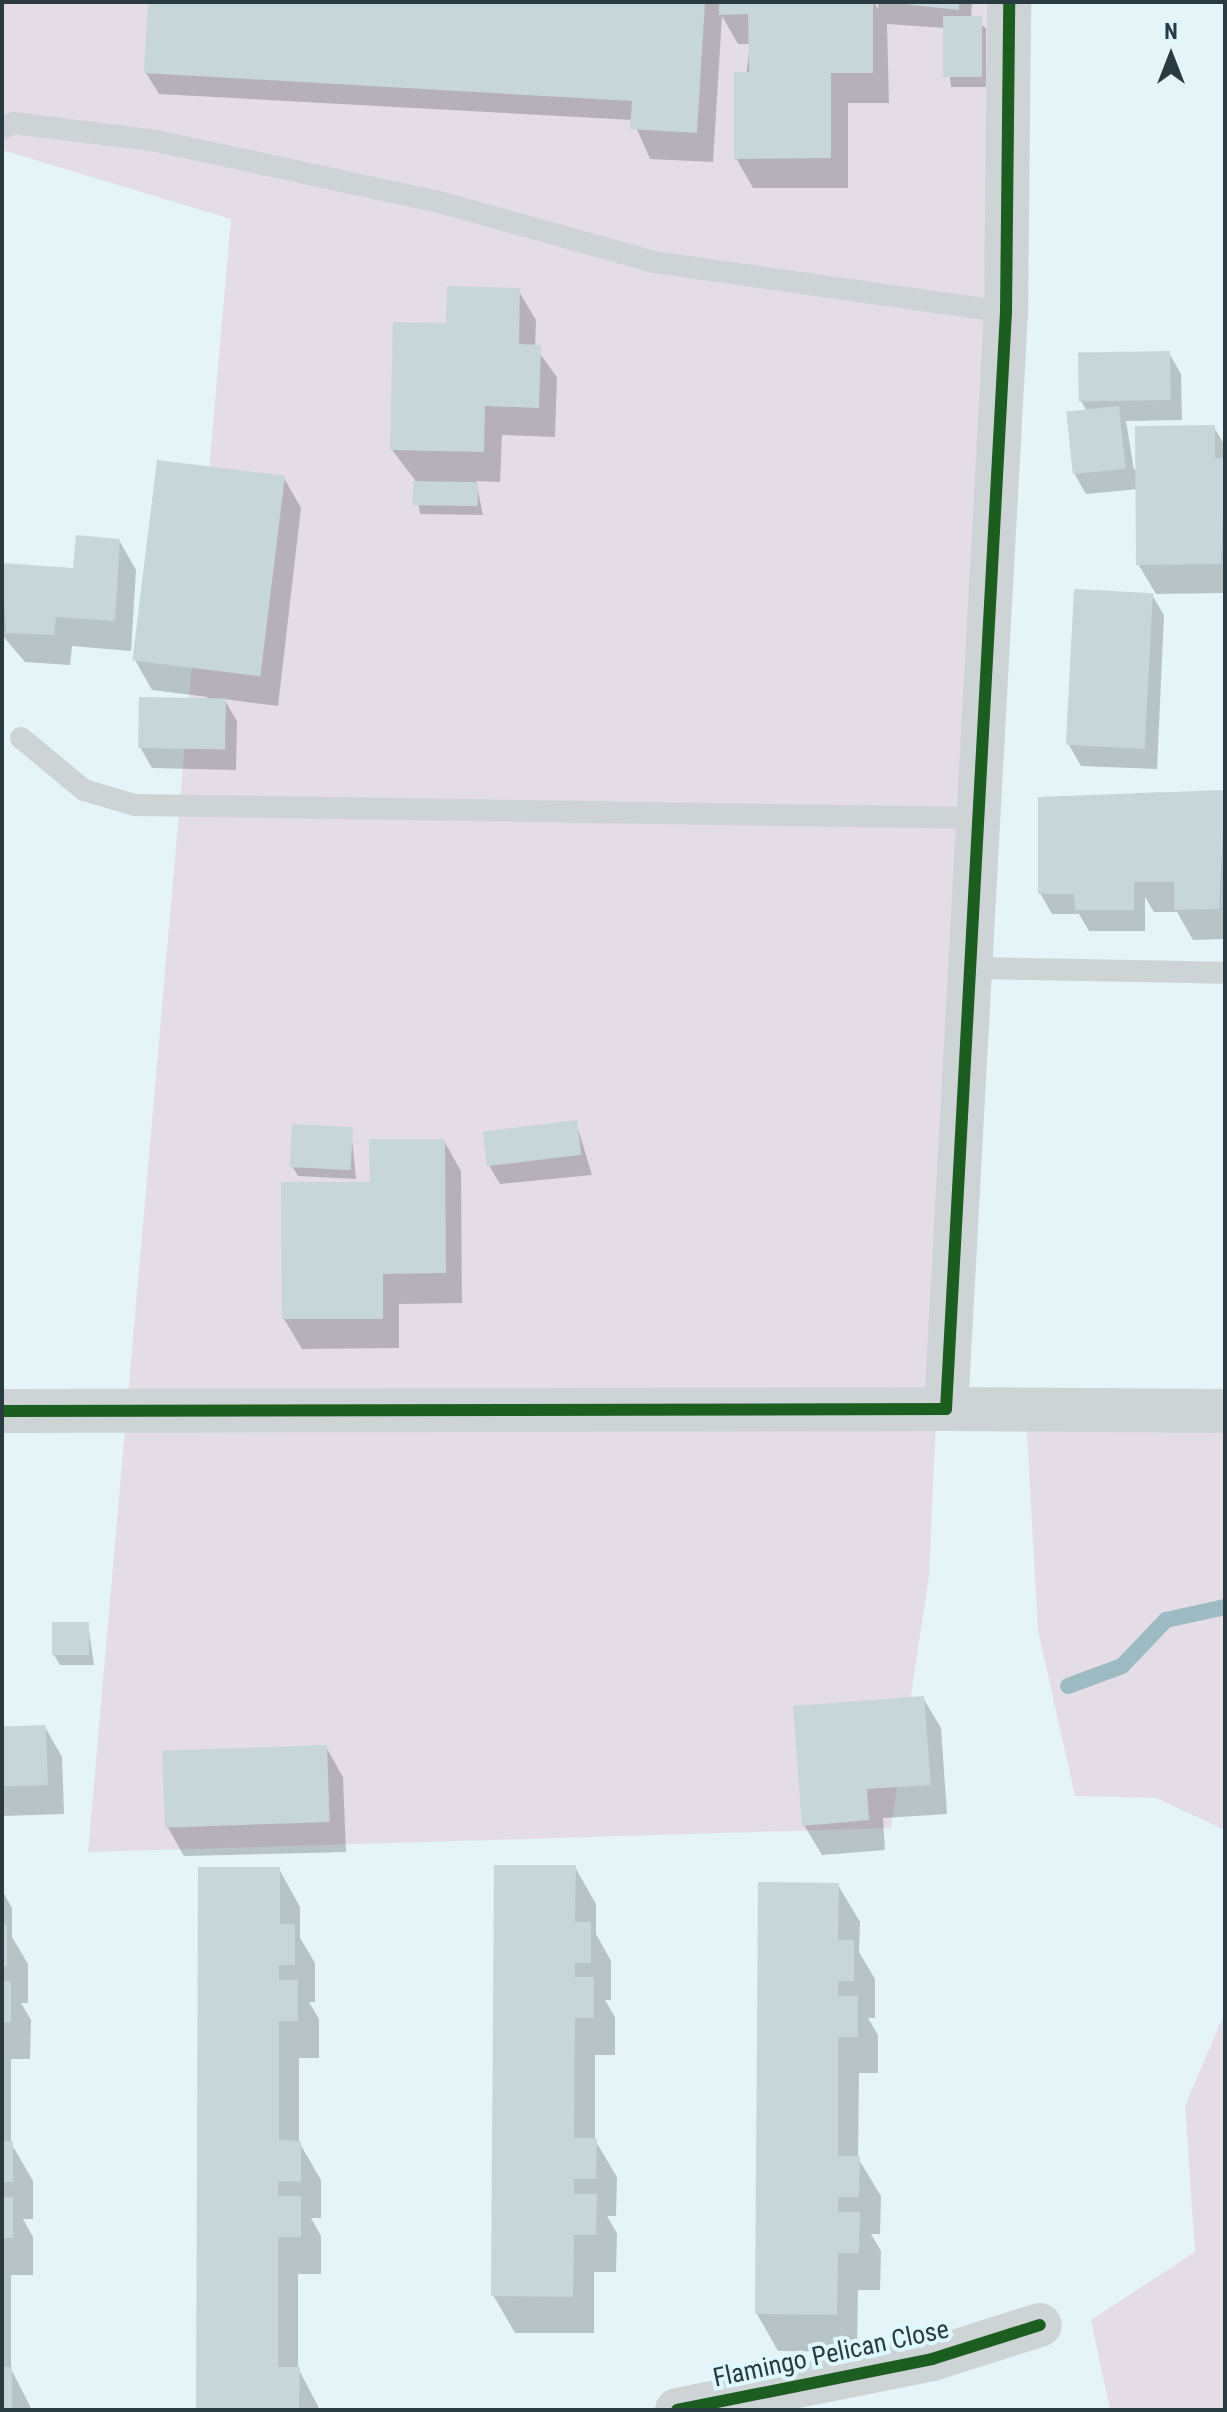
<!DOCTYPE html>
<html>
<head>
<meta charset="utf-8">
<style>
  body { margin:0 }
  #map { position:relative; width:1227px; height:2412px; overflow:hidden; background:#e5f4f7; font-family:"Roboto Condensed",sans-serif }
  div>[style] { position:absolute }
  .green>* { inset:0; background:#e4dde6 }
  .shadow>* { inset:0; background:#0003 }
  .stream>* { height:16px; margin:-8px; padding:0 8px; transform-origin:8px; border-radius:8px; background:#9cbbc2 }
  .building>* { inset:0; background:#c7d6d9; transform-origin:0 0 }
  .service>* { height:22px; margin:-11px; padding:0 11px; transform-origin:11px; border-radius:11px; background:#ced4d6 }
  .minor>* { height:44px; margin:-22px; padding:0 22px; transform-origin:22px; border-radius:22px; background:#ced4d6 }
  .cycleway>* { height:12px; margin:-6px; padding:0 6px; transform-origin:6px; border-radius:6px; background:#1b5e20 }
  span { translate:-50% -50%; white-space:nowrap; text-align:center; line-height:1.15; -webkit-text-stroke:8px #ddf8ff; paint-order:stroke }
  .street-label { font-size:26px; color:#293b40 }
  .frame { position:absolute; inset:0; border:4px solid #293b40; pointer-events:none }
  .north { position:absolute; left:1131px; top:16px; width:80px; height:80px; -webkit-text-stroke:6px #ddf8ff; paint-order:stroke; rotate:0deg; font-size:22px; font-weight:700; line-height:32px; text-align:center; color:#293b40 }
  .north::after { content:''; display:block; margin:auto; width:28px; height:36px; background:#293b40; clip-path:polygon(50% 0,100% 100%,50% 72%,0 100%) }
</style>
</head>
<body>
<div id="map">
  <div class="green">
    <i style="clip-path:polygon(2px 2px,999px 2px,929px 1576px,891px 1828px,88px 1852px,231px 219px,2px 150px)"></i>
    <i style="clip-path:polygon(1225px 1403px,1225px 1830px,1156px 1798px,1075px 1796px,1038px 1630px,1026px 1415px)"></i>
    <i style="clip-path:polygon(1225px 2012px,1225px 2410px,1110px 2410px,1091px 2320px,1195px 2252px,1185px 2106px)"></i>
  </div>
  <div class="shadow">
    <i style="clip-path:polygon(150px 2px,874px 2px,878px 9px,878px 2px,972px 2px,971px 18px,986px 28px,986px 87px,951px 87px,945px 28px,887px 24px,889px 103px,848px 103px,848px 188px,753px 188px,736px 158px,750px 44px,738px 44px,722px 16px,713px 162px,650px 159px,633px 120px,159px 94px,146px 73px)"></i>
    <i style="clip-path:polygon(518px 290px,536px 320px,535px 347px,557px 377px,555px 437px,502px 435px,500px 482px,476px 481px,483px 515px,420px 514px,415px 480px,392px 450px,448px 325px)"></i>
    <i style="clip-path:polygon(1169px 353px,1181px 374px,1182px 420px,1126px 421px,1134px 470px,1214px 427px,1225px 446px,1225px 593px,1156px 594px,1138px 564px,1138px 489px,1086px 494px,1074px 473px,1087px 411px,1081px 401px)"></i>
    <i style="clip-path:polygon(284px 478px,301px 508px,278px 706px,224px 699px,237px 721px,236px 770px,152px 768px,140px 747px,208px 697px,152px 690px,135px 660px)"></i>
    <i style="clip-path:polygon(119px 540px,136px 570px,131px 651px,72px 646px,70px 665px,25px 662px,2px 635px,2px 565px,75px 570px)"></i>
    <i style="clip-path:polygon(1152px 595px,1164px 615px,1157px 769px,1081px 766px,1069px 745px)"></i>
    <i style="clip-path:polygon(1225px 792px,1225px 939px,1193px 940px,1177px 912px,1154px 912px,1145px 897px,1145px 931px,1089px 931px,1079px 914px,1052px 914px,1040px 893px,1136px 803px,1136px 793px)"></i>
    <i style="clip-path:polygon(576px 1122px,592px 1175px,500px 1184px,488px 1164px)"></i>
    <i style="clip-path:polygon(351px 1129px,356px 1179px,298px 1176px,292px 1166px)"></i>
    <i style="clip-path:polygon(444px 1141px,461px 1171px,462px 1303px,399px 1304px,399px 1348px,302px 1349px,284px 1319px,372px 1184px)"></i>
    <i style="clip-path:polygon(88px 1624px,94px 1665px,60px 1665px,54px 1655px)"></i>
    <i style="clip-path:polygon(923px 1698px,941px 1728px,947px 1814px,883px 1818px,885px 1850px,822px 1855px,804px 1825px)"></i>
    <i style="clip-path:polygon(45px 1727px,62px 1757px,64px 1814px,2px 1816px,2px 1729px)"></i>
    <i style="clip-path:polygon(326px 1747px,343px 1777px,346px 1852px,184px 1856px,167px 1826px)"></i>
    <i style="clip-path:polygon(575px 1867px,596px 1904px,596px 1934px,611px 1961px,611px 2000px,605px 2000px,615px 2017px,615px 2055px,595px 2055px,595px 2140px,617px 2177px,616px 2216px,607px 2216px,617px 2233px,616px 2272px,594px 2272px,594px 2333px,515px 2333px,493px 2295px)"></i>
    <i style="clip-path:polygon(200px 1869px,279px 1869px,300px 1907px,300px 1938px,315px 1963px,315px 2002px,309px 2002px,319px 2019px,319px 2058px,299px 2058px,299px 2142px,321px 2180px,321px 2218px,311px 2218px,321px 2236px,321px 2274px,298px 2274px,298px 2368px,320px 2410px,198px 2410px)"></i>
    <i style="clip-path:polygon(838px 1885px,860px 1922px,859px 1952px,875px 1979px,875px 2018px,868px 2018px,878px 2035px,878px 2073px,859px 2073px,858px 2158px,881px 2196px,880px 2234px,871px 2234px,881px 2251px,880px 2290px,858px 2290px,857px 2352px,778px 2351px,757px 2314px)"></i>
    <i style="clip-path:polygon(2px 1890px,12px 1908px,12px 1937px,28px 1964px,28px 2003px,21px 2003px,31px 2020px,30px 2059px,11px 2059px,11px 2143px,33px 2181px,33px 2219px,23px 2219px,33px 2237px,33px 2275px,11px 2275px,11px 2369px,32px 2410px,2px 2410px)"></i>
  </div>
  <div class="stream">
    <i style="left:1068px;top:1686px;width:58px;rotate:-20.3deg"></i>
    <i style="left:1122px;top:1666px;width:64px;rotate:-46.3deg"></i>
    <i style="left:1166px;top:1620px;width:60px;rotate:-12.4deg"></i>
  </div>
  <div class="building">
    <i style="clip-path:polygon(148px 2px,705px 2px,697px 133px,630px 129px,632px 101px,144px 73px)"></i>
    <i style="clip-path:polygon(719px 2px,873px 2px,873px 73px,831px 73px,831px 158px,734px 159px,734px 72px,749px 72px,748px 14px,719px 15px)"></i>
    <i style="clip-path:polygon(885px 2px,959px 2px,959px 10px)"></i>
    <i style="left:943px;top:16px;width:39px;height:61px"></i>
    <i style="clip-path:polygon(447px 286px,520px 288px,519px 344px,541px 345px,539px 408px,485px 406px,484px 452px,390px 450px,393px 322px,446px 323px)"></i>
    <i style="left:1170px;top:351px;width:49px;height:92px;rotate:89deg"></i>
    <i style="left:1119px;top:406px;width:63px;height:53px;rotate:84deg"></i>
    <i style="clip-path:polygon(1215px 425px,1215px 458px,1225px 458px,1221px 564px,1136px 565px,1135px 426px)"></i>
    <i style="left:157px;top:460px;width:129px;height:202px;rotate:7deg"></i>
    <i style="left:413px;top:481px;width:65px;height:24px;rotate:1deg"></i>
    <i style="clip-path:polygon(76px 535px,120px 539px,115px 621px,56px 617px,54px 635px,6px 633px,2px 563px,73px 568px)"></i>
    <i style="left:1074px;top:589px;width:79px;height:156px;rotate:3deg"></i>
    <i style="left:139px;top:697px;width:87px;height:51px;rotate:1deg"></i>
    <i style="clip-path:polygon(1225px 790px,1219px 909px,1174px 910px,1174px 882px,1134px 882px,1134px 910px,1075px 910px,1074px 894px,1038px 894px,1038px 797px)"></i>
    <i style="left:577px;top:1120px;width:35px;height:95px;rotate:83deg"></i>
    <i style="left:292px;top:1124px;width:61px;height:43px;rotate:3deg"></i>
    <i style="clip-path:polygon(369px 1139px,445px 1139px,446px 1273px,383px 1274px,383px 1319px,282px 1319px,281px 1182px,370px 1182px)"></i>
    <i style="left:52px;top:1622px;width:37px;height:33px"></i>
    <i style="clip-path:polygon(924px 1696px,931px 1785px,867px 1789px,869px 1820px,802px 1826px,793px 1706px)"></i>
    <i style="left:46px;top:1725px;width:60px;height:44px;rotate:88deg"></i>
    <i style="left:327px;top:1745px;width:77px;height:165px;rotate:88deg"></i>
    <i style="clip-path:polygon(494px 1865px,576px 1865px,575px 1922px,591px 1922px,591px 1963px,575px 1963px,575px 1977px,594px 1977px,594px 2018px,575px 2018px,574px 2138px,597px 2138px,596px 2179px,574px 2179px,574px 2194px,597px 2194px,596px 2235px,574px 2235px,573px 2297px,491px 2296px)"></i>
    <i style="clip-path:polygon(198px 1867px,280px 1867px,280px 1924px,295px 1924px,295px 1965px,279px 1965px,279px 1980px,298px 1980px,298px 2021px,279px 2021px,279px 2140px,301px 2141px,301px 2182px,278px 2181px,278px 2196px,301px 2196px,301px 2237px,278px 2237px,278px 2367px,300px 2367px,299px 2408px,196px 2410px)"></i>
    <i style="clip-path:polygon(758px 1882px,839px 1883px,838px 1940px,854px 1940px,854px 1981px,838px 1981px,838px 1996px,858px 1996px,858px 2037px,838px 2037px,838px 2156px,860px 2156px,859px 2197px,838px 2197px,838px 2212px,860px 2212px,859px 2253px,838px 2253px,837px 2315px,755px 2314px)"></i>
    <i style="left:2px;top:1925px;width:5px;height:41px"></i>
    <i style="left:2px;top:1981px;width:9px;height:41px"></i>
    <i style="left:2px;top:2141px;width:11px;height:41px"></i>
    <i style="left:2px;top:2197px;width:11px;height:41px"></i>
    <i style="left:2px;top:2367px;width:10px;height:41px"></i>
  </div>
  <div class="service">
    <i style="left:2px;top:129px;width:13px;rotate:-29deg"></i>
    <i style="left:13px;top:123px;width:145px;rotate:7.1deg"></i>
    <i style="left:157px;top:141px;width:293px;rotate:12.2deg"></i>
    <i style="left:443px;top:203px;width:219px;rotate:15.6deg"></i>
    <i style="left:654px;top:262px;width:356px;rotate:8.1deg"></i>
    <i style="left:21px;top:738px;width:82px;rotate:39.5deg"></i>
    <i style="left:84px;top:790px;width:53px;rotate:16.4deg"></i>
    <i style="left:135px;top:805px;width:847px;rotate:0.88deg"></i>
    <i style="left:974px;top:968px;width:251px;rotate:1.1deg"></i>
  </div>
  <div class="minor">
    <i style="left:946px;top:1409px;width:279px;rotate:0.4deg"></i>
    <i style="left:2px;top:1411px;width:944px;rotate:-0.12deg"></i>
    <i style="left:946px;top:1409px;width:1099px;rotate:-86.87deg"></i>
    <i style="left:1006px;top:312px;width:310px;rotate:-89.4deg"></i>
    <i style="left:677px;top:2410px;width:260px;rotate:-11.3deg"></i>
    <i style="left:932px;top:2359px;width:113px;rotate:-17.5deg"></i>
  </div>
  <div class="cycleway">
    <i style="left:2px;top:1411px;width:944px;rotate:-0.12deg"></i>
    <i style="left:946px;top:1409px;width:1099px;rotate:-86.87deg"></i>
    <i style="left:1006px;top:312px;width:310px;rotate:-89.4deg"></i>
    <i style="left:677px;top:2410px;width:260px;rotate:-11.3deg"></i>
    <i style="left:932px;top:2359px;width:113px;rotate:-17.5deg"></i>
  </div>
  <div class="street-label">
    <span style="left:831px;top:2354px;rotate:-12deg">Flamingo Pelican Close</span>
  </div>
  <div class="frame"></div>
  <div class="north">N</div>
</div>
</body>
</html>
